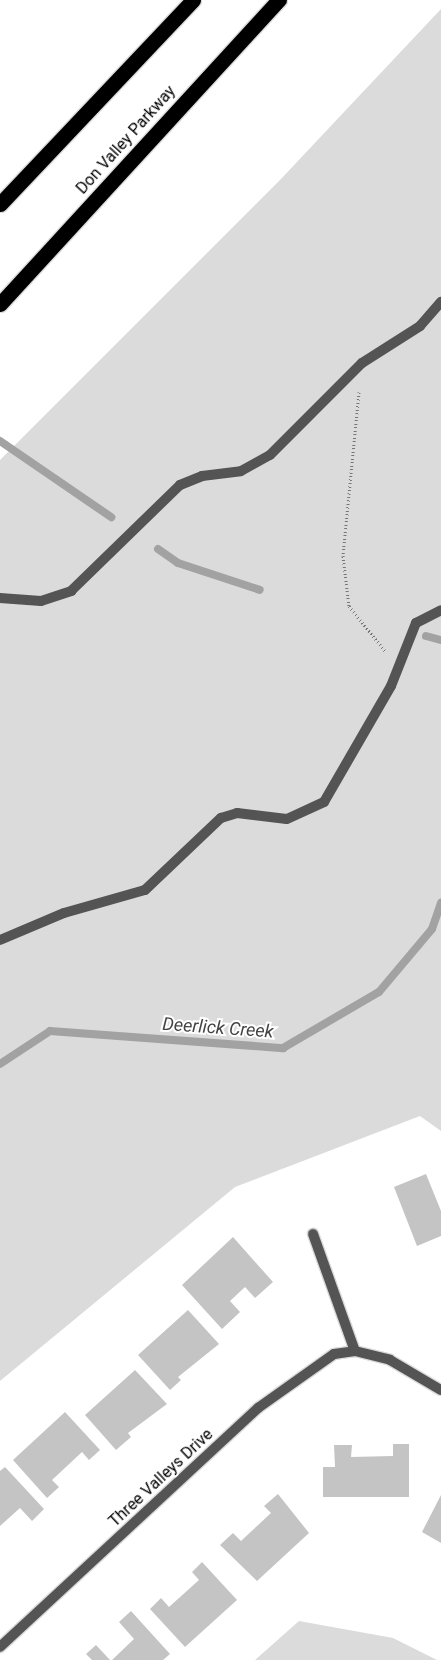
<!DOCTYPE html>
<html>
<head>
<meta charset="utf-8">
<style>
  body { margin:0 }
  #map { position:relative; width:441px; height:1660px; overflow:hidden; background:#fff; font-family:Roboto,sans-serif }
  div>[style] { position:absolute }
  .green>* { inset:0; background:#dbdbdb }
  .stream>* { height:8px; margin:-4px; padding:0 4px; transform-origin:4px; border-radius:4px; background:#a2a2a2 }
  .building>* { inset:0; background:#c4c4c4 }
  .path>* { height:3px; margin-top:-1.5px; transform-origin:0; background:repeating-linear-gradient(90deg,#767676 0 1px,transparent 0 3.5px) }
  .roads { filter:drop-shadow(1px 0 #dbdbdb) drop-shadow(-1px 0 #dbdbdb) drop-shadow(0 1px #dbdbdb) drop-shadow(0 -1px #dbdbdb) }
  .service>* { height:10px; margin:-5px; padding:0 5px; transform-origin:5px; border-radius:5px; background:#545454 }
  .minor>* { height:10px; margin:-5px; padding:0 5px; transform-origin:5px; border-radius:5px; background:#545454 }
  .motorway>* { height:15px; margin:-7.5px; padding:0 7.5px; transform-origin:7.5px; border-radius:7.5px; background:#000 }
  span { translate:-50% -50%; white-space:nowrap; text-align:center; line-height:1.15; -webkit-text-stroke:4px #fff; paint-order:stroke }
  .street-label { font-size:16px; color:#000 }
  .water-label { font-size:18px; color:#434343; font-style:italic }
</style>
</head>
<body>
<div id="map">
  <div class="green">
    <i style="clip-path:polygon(441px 9px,441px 1131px,420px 1116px,235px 1187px,0 1381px,0 460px,280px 180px)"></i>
    <i style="clip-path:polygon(299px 1621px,393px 1638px,437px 1660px,255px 1660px)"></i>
  </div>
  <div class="stream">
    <i style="left:0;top:441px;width:135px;rotate:34.4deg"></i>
    <i style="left:158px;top:549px;width:24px;rotate:35deg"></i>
    <i style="left:178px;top:563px;width:86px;rotate:18.2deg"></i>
    <i style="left:426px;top:636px;width:16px;rotate:15deg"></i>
    <i style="left:0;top:1064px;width:60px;rotate:-33.4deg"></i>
    <i style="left:50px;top:1031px;width:234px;rotate:4.2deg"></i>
    <i style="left:283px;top:1048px;width:111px;rotate:-30.3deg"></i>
    <i style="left:379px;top:992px;width:82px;rotate:-49.9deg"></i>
    <i style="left:432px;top:929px;width:28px;rotate:-71deg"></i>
  </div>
  <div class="building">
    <i style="clip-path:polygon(426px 1174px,441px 1211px,441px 1236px,417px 1246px,394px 1187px)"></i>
    <i style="clip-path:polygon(233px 1237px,273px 1282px,255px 1298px,245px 1287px,230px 1301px,240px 1312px,222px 1329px,182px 1285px)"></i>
    <i style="clip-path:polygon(188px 1310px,219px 1344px,178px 1377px,181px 1380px,170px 1390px,138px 1355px)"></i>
    <i style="clip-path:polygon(135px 1370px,167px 1404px,128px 1433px,131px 1437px,116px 1450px,85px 1415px)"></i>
    <i style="clip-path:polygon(65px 1412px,100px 1450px,89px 1460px,82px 1452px,52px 1480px,59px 1487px,47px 1498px,13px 1460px)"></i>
    <i style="clip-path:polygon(393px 1444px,409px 1444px,409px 1497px,323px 1497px,323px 1467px,335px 1467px,334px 1445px,352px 1445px,351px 1457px,393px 1456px)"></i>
    <i style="clip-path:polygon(5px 1467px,44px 1509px,32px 1521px,20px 1508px,0 1526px,0 1471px)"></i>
    <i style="clip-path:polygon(278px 1494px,309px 1533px,257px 1581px,220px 1545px,233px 1533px,241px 1541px,271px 1513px,264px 1506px)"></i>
    <i style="clip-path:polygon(441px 1495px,441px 1543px,422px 1532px)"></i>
    <i style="clip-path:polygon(202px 1562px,237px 1600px,185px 1647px,150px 1609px,161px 1598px,169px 1607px,199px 1580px,192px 1572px)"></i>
    <i style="clip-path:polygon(131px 1611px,170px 1654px,163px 1660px,112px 1660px,134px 1639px,119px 1622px)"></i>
    <i style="clip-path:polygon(96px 1645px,110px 1660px,92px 1660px,86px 1654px)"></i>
  </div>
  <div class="path">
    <i style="left:359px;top:392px;width:165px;rotate:95.6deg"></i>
    <i style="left:343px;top:556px;width:50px;rotate:83.2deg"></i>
    <i style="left:349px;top:606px;width:59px;rotate:51.2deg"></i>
  </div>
  <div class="roads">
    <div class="service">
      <i style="left:0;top:598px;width:41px;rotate:4.2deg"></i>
      <i style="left:41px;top:601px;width:32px;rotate:-18deg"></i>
      <i style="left:71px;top:591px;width:152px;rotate:-44.2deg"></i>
      <i style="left:180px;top:485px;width:24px;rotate:-22deg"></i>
      <i style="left:202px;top:476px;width:39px;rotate:-7deg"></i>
      <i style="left:241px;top:471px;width:33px;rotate:-29deg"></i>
      <i style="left:270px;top:455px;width:130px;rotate:-45deg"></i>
      <i style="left:362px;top:363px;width:69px;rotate:-32.5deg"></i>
      <i style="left:420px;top:326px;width:32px;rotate:-49deg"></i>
      <i style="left:0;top:940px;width:69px;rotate:-22.9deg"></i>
      <i style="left:64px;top:913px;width:84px;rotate:-15.9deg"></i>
      <i style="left:145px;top:890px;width:105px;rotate:-43.5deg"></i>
      <i style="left:221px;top:818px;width:17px;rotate:-17deg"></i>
      <i style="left:237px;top:813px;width:50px;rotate:6.8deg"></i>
      <i style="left:287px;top:819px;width:41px;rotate:-24.7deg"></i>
      <i style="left:324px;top:802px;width:134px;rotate:-60deg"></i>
      <i style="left:391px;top:686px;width:68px;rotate:-68.4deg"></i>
      <i style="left:416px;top:623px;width:28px;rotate:-27deg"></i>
    </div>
    <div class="minor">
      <i style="left:313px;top:1234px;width:124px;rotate:70.3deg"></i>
      <i style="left:0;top:1647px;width:352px;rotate:-42.8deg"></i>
      <i style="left:258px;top:1408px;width:93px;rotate:-35.4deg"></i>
      <i style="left:334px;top:1354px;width:21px;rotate:-8deg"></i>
      <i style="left:355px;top:1351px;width:36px;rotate:14deg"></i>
      <i style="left:390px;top:1360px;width:59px;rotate:30.5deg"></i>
    </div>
    <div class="motorway">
      <i style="left:0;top:204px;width:281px;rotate:-46.6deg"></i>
      <i style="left:0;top:304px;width:413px;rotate:-47.5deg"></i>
    </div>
  </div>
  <div class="street-label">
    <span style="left:126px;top:140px;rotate:-48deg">Don Valley Parkway</span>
    <span style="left:161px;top:1478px;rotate:-43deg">Three Valleys Drive</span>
  </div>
  <div class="water-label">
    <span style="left:218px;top:1028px;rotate:4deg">Deerlick Creek</span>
  </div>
</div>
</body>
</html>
